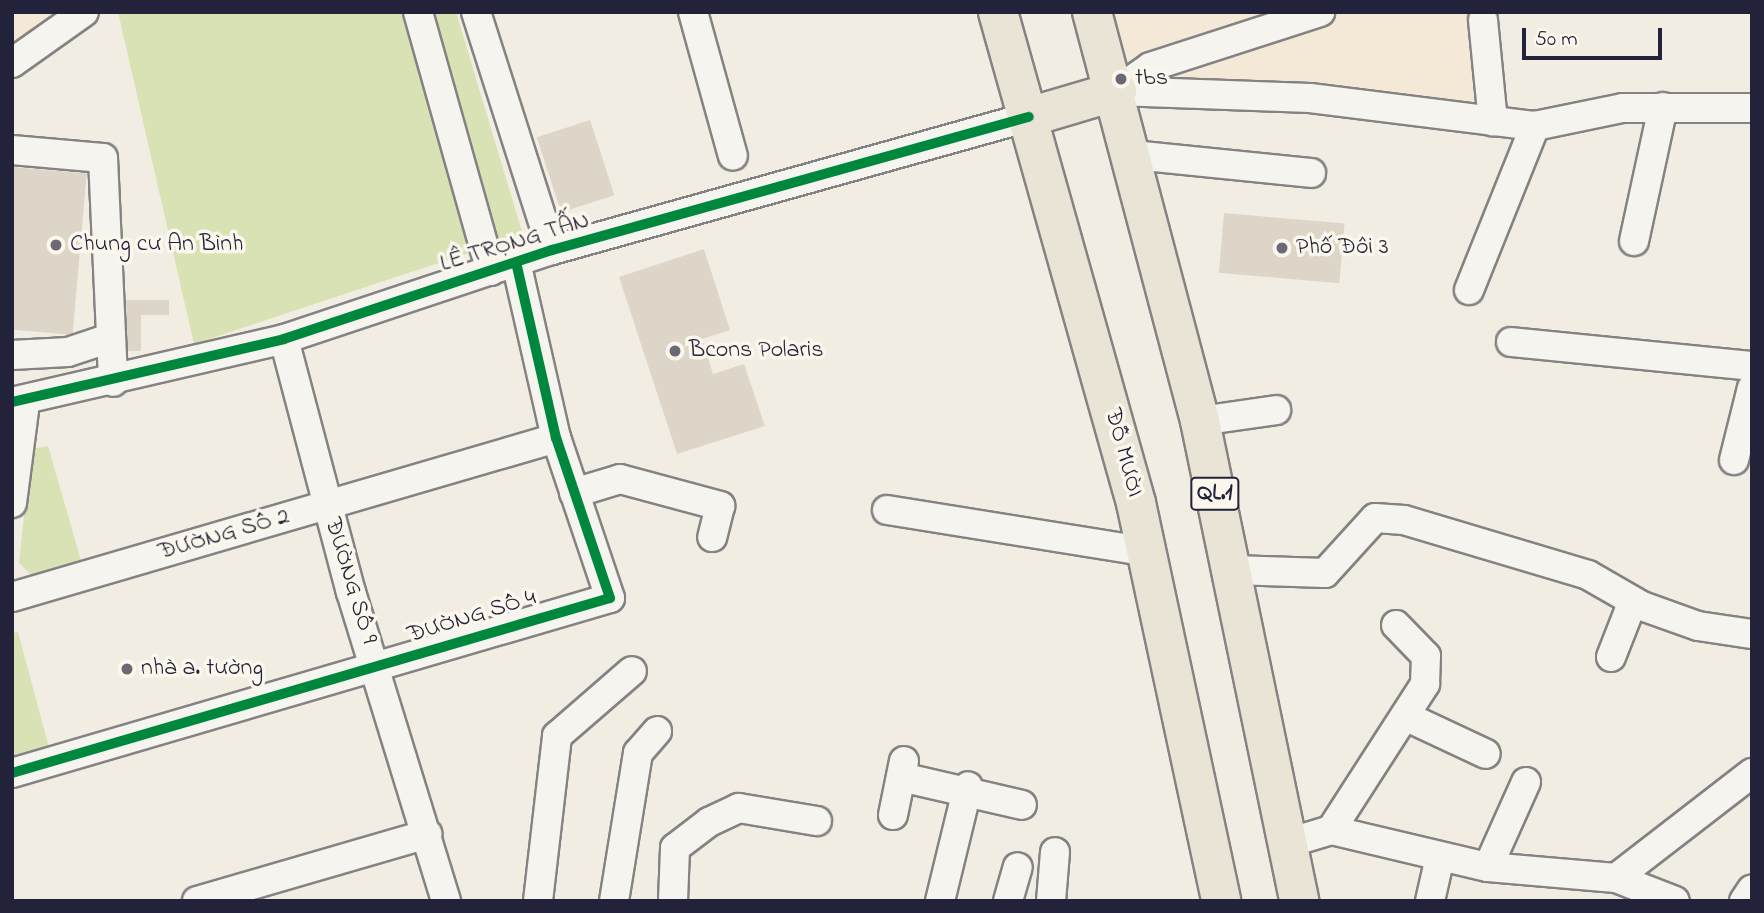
<!DOCTYPE html>
<html>
<head>
<meta charset="utf-8">
<style>
  body { margin:0 }
  #map { position:relative; width:1764px; height:913px; overflow:hidden; background:#f2ede3; font-family:"Indie Flower",sans-serif }
  div>[style] { position:absolute }
  .built>* { inset:0; background:#f3e9d6 }
  .green>* { inset:0; background:#d9e2b4 }
  .building>* { inset:0; background:#ddd6c8; transform-origin:0 0 }
  .roads { filter:drop-shadow(2px 0 #848282) drop-shadow(-2px 0 #848282) drop-shadow(0 2px #848282) drop-shadow(0 -2px #848282) }
  .minor>* { height:28px; margin:-14px; padding:0 14px; transform-origin:14px; border-radius:14px; background:#f5f4ef }
  .highway>* { height:38px; margin:-19px; padding:0 19px; transform-origin:19px; border-radius:19px; background:#e9e4d5 }
  .cycleway>* { height:10px; margin:-5px; padding:0 5px; transform-origin:5px; border-radius:5px; background:#00873e }
  .dots>* { width:19px; height:19px; translate:-50% -50%; box-sizing:border-box; border:4px solid #fbf7ec; border-radius:50% }
  span { translate:-50% -50%; white-space:nowrap; text-align:center; line-height:1.15; -webkit-text-stroke:7px #fbf7ec; paint-order:stroke }
  .shield-label span { padding:2px 5px; background:#fbf7ec; border:2px solid; border-radius:5px; -webkit-text-stroke-width:0 }
  .shield-label { font-size:23px; color:#22223b; font-weight:700 }
  .poi-label { font-size:24px; color:#22223b }
  .left { translate:0 -50%; text-align:left }
  .street-label { font-size:24px; color:#22223b }
  .frame { position:absolute; inset:0; border:14px solid #22223b; pointer-events:none }
  .scale { position:absolute; left:1522px; top:28px; width:140px; height:32px; box-sizing:border-box; border:4px solid #22223b; border-top:0; padding-left:9px; font-size:21px; line-height:24px; white-space:nowrap; color:#22223b; -webkit-text-stroke:5px #fbf7ec; paint-order:stroke }
</style>
</head>
<body>
<div id="map">
  <div class="built">
    <i style="clip-path:polygon(12px 12px,54px 12px,37px 37px,12px 45px)"></i>
    <i style="clip-path:polygon(1109px 12px,1467px 12px,1485px 117px,1129px 74px)"></i>
  </div>
  <div class="green">
    <i style="clip-path:polygon(118px 12px,456px 12px,523px 235px,194px 344px)"></i>
    <i style="clip-path:polygon(48px 446px,82px 564px,34px 578px,19px 563px,31px 449px)"></i>
    <i style="clip-path:polygon(18px 632px,51px 755px,12px 766px,12px 633px)"></i>
  </div>
  <div class="building">
    <i style="left:590px;top:120px;width:79px;height:56px;rotate:72deg"></i>
    <i style="left:12px;top:167px;width:75px;height:162px;rotate:5deg"></i>
    <i style="left:1224px;top:213px;width:121px;height:60px;rotate:5deg"></i>
    <i style="clip-path:polygon(704px 249px,730px 330px,702px 339px,713px 374px,744px 364px,765px 426px,677px 454px,619px 277px)"></i>
    <i style="clip-path:polygon(126px 300px,169px 300px,169px 315px,141px 315px,141px 351px,128px 351px)"></i>
  </div>
  <div class="roads">
    <div class="minor">
      <i style="left:418px;top:12px;width:269px;rotate:74.3deg"></i>
      <i style="left:476px;top:12px;width:250px;rotate:72.3deg"></i>
      <i style="left:693px;top:12px;width:149px;rotate:74.5deg"></i>
      <i style="left:1483px;top:20px;width:102px;rotate:84.4deg"></i>
      <i style="left:12px;top:63px;width:88px;rotate:-35.3deg"></i>
      <i style="left:1119px;top:89px;width:38px;rotate:-35deg"></i>
      <i style="left:1150px;top:67px;width:179px;rotate:-17.9deg"></i>
      <i style="left:1117px;top:91px;width:193px;rotate:2.1deg"></i>
      <i style="left:1310px;top:98px;width:227px;rotate:7.1deg"></i>
      <i style="left:1535px;top:126px;width:90px;rotate:-11.6deg"></i>
      <i style="left:1623px;top:108px;width:129px"></i>
      <i style="left:12px;top:150px;width:91px;rotate:5deg"></i>
      <i style="left:103px;top:158px;width:224px;rotate:87.4deg"></i>
      <i style="left:1134px;top:155px;width:178px;rotate:5.8deg"></i>
      <i style="left:1634px;top:241px;width:137px;rotate:-77.8deg"></i>
      <i style="left:1469px;top:290px;width:177px;rotate:-68.1deg"></i>
      <i style="left:284px;top:339px;width:262px;rotate:75.2deg"></i>
      <i style="left:351px;top:592px;width:323px;rotate:72.9deg"></i>
      <i style="left:1511px;top:342px;width:242px;rotate:5.7deg"></i>
      <i style="left:12px;top:355px;width:56px;rotate:-3.1deg"></i>
      <i style="left:68px;top:352px;width:44px;rotate:-18.4deg"></i>
      <i style="left:12px;top:402px;width:279px;rotate:-13deg"></i>
      <i style="left:284px;top:339px;width:282px;rotate:-18.4deg"></i>
      <i style="left:552px;top:250px;width:495px;rotate:-15.6deg"></i>
      <i style="left:1200px;top:421px;width:77px;rotate:-8.2deg"></i>
      <i style="left:1734px;top:460px;width:74px;rotate:-76deg"></i>
      <i style="left:574px;top:493px;width:48px;rotate:-16.9deg"></i>
      <i style="left:620px;top:479px;width:104px;rotate:15.1deg"></i>
      <i style="left:720px;top:506px;width:32px;rotate:104deg"></i>
      <i style="left:12px;top:503px;width:101px;rotate:-82.6deg"></i>
      <i style="left:887px;top:510px;width:264px;rotate:9.1deg"></i>
      <i style="left:1232px;top:570px;width:93px;rotate:1.8deg"></i>
      <i style="left:1325px;top:573px;width:74px;rotate:-47.7deg"></i>
      <i style="left:1375px;top:518px;width:29px;rotate:4deg"></i>
      <i style="left:1404px;top:520px;width:192px;rotate:16.6deg"></i>
      <i style="left:1588px;top:575px;width:62px;rotate:29.9deg"></i>
      <i style="left:1642px;top:606px;width:59px;rotate:19.7deg"></i>
      <i style="left:1698px;top:626px;width:55px;rotate:8.4deg"></i>
      <i style="left:12px;top:597px;width:567px;rotate:-16.29deg"></i>
      <i style="left:1611px;top:657px;width:60px;rotate:-68.6deg"></i>
      <i style="left:1405px;top:716px;width:89px;rotate:25.1deg"></i>
      <i style="left:12px;top:773px;width:623px;rotate:-16.31deg"></i>
      <i style="left:610px;top:598px;width:169px;rotate:-108.6deg"></i>
      <i style="left:556px;top:438px;width:180px;rotate:-102.8deg"></i>
      <i style="left:901px;top:777px;width:124px;rotate:13deg"></i>
      <i style="left:893px;top:815px;width:55px;rotate:-78.5deg"></i>
      <i style="left:1331px;top:830px;width:174px;rotate:-57.2deg"></i>
      <i style="left:1425px;top:684px;width:28px;rotate:-88deg"></i>
      <i style="left:1426px;top:656px;width:43px;rotate:-134.1deg"></i>
      <i style="left:1288px;top:843px;width:45px;rotate:-16.8deg"></i>
      <i style="left:1331px;top:830px;width:161px;rotate:13.3deg"></i>
      <i style="left:1488px;top:867px;width:128px;rotate:4.9deg"></i>
      <i style="left:1616px;top:878px;width:63px;rotate:21.3deg"></i>
      <i style="left:1488px;top:867px;width:93px;rotate:-65.9deg"></i>
      <i style="left:1616px;top:878px;width:172px;rotate:-37.7deg"></i>
      <i style="left:197px;top:901px;width:240px;rotate:-16.2deg"></i>
      <i style="left:538px;top:901px;width:166px;rotate:-83.4deg"></i>
      <i style="left:557px;top:736px;width:99px;rotate:-40.9deg"></i>
      <i style="left:614px;top:901px;width:150px;rotate:-80.8deg"></i>
      <i style="left:638px;top:753px;width:29px;rotate:-49deg"></i>
      <i style="left:673px;top:901px;width:53px;rotate:-87.8deg"></i>
      <i style="left:675px;top:848px;width:43px;rotate:-37.4deg"></i>
      <i style="left:709px;top:822px;width:33px;rotate:-25deg"></i>
      <i style="left:739px;top:808px;width:79px;rotate:9.5deg"></i>
      <i style="left:940px;top:901px;width:118px;rotate:-76.3deg"></i>
      <i style="left:1008px;top:901px;width:35px;rotate:-74deg"></i>
      <i style="left:1051px;top:901px;width:49px;rotate:-85.3deg"></i>
      <i style="left:1430px;top:901px;width:45px;rotate:-77.2deg"></i>
      <i style="left:1744px;top:901px;width:14px;rotate:-56deg"></i>
    </div>
    <div class="highway">
      <i style="left:998px;top:12px;width:510px;rotate:74.3deg"></i>
      <i style="left:1136px;top:503px;width:407px;rotate:77.9deg"></i>
      <i style="left:1092px;top:12px;width:423px;rotate:75.2deg"></i>
      <i style="left:1200px;top:421px;width:490px;rotate:78.3deg"></i>
      <i style="left:1029px;top:117px;width:92px;rotate:-16.5deg"></i>
    </div>
  </div>
  <div class="cycleway">
    <i style="left:12px;top:402px;width:279px;rotate:-13deg"></i>
    <i style="left:284px;top:339px;width:282px;rotate:-18.4deg"></i>
    <i style="left:552px;top:250px;width:495px;rotate:-15.6deg"></i>
    <i style="left:12px;top:773px;width:623px;rotate:-16.31deg"></i>
    <i style="left:610px;top:598px;width:169px;rotate:-108.6deg"></i>
    <i style="left:556px;top:438px;width:180px;rotate:-102.8deg"></i>
  </div>
  <div class="dots">
    <i style="left:1121px;top:79px;background:#6b6976"></i>
    <i style="left:56px;top:245px;background:#6b6976"></i>
    <i style="left:1282px;top:248px;background:#6b6976"></i>
    <i style="left:675px;top:351px;background:#6b6976"></i>
    <i style="left:127px;top:669px;background:#6b6976"></i>
  </div>
  <div class="shield-label">
    <span style="left:1215px;top:494px">QL.1</span>
  </div>
  <div class="poi-label">
    <span class="left" style="left:1135px;top:79px">tbs</span>
    <span class="left" style="left:70px;top:245px">Chung cư An Bình</span>
    <span class="left" style="left:1296px;top:248px">Phố Đôi 3</span>
    <span class="left" style="left:689px;top:351px">Bcons Polaris</span>
    <span class="left" style="left:141px;top:669px">nhà a. tường</span>
  </div>
  <div class="street-label">
    <span style="left:515px;top:243px;rotate:-17deg">LÊ TRỌNG TẤN</span>
    <span style="left:1123px;top:453px;rotate:75deg">ĐỖ MƯỜI</span>
    <span style="left:224px;top:535px;rotate:-16deg">ĐƯỜNG SỐ 2</span>
    <span style="left:350px;top:581px;rotate:73deg">ĐƯỜNG SỐ 9</span>
    <span style="left:472px;top:617px;rotate:-17deg">ĐƯỜNG SỐ 4</span>
  </div>
  <div class="frame"></div>
  <div class="scale">50 m</div>
</div>
</body>
</html>
